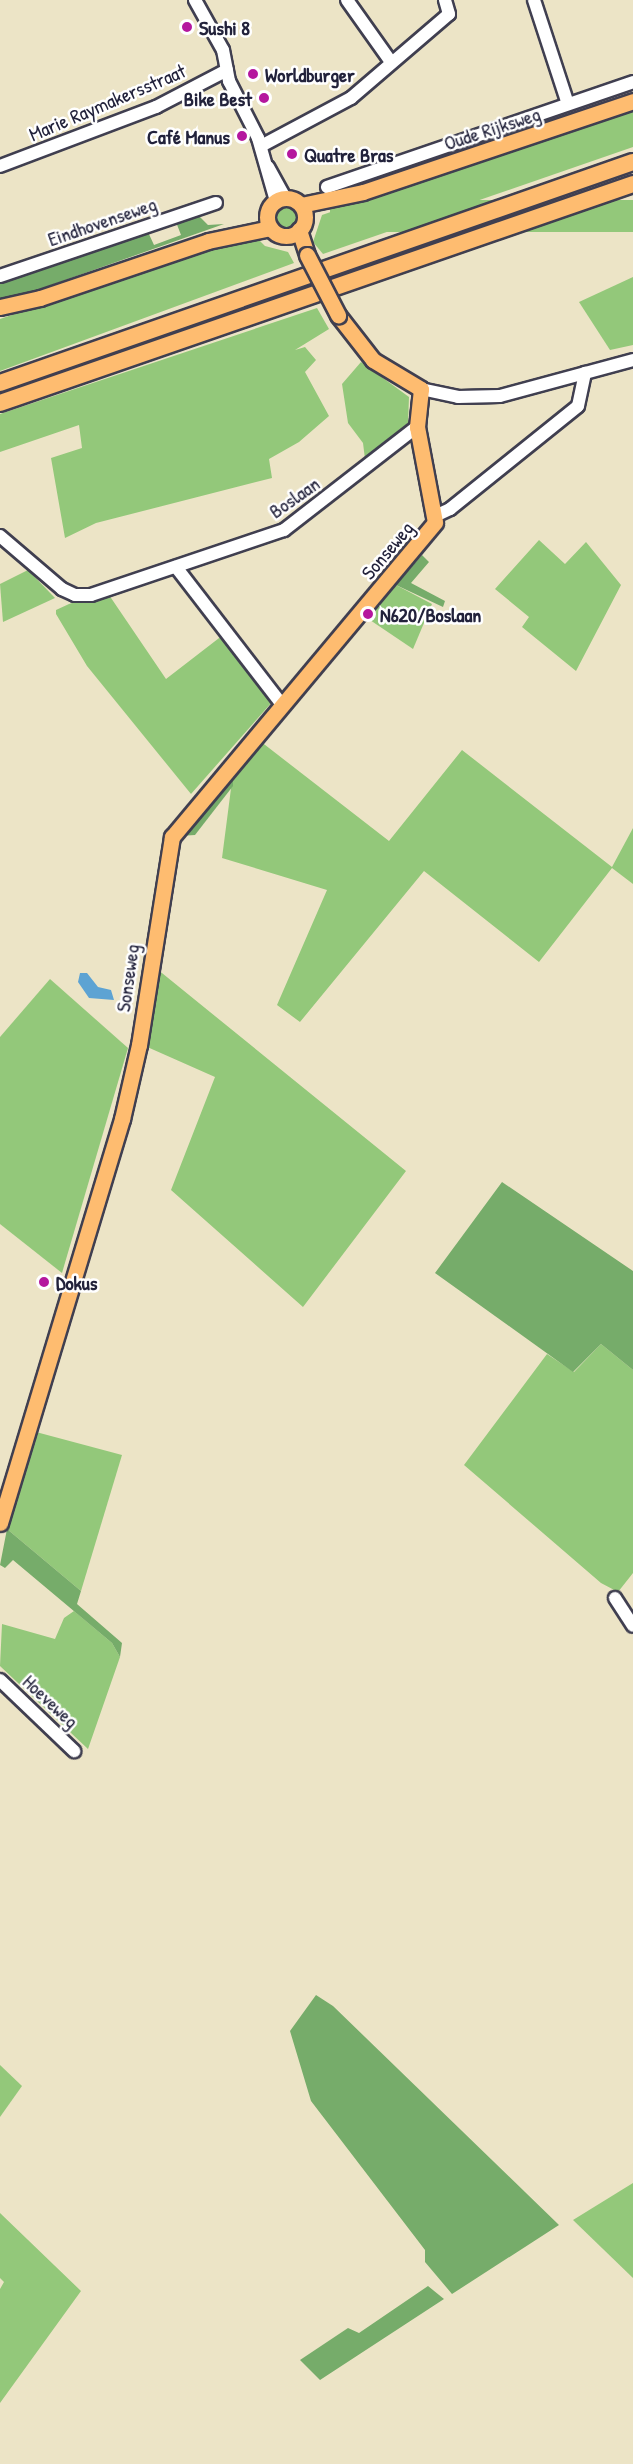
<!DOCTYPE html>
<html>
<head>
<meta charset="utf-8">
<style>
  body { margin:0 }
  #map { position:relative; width:633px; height:2464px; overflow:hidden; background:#ece4c6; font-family:"Patrick Hand",sans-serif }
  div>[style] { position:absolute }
  .green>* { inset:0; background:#93c87a; transform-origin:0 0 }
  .round { border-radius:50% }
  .forest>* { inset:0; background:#76ac6a }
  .water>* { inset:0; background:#5da3d3 }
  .roads { filter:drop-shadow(2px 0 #403f50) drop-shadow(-2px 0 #403f50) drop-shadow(0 2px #403f50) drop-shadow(0 -2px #403f50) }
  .minor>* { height:12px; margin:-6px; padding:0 6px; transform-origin:6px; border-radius:6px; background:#fff }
  .major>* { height:15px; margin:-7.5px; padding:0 7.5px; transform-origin:7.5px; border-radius:7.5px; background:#febc70 }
  .major>.ring { margin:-7.5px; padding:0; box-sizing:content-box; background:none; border:15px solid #febc70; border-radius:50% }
  .highway>* { height:16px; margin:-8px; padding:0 8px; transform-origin:8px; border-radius:8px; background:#febc70 }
  .bridges { filter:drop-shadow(2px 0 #403f50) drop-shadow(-2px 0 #403f50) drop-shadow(0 2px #403f50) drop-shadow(0 -2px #403f50) }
  .major-bridge>* { height:15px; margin:-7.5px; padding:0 7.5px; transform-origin:7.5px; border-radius:7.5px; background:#febc70 }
  .dots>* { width:16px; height:16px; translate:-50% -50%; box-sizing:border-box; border:3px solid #fff; border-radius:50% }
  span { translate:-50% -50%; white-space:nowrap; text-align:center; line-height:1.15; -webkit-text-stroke:5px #fff; paint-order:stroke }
  .poi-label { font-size:20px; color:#22223b; font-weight:700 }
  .left { translate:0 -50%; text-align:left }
  .right { translate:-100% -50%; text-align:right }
  .street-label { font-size:20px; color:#22223b }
</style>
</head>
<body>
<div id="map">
  <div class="green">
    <i style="clip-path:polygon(633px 108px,633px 147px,323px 254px,313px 242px,322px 215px)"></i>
    <i style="left:633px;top:200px;width:32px;height:303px;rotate:90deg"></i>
    <i class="round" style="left:274px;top:205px;width:24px;height:24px"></i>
    <i style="clip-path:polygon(256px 237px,265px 246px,288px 252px,294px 263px,0 371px,0 319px,206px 249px)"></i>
    <i style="clip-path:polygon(633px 277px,633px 345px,610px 350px,579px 302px)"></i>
    <i style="clip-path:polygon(317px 308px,329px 329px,295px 350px,305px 347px,316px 360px,305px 372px,329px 416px,299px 442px,269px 459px,272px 478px,96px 523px,65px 538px,51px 458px,82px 448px,79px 425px,0 452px,0 414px)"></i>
    <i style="clip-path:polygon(361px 362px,409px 397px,408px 423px,365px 459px,363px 443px,348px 423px,342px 384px)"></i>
    <i style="clip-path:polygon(539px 540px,565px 564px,586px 542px,621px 585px,576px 671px,522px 627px,529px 617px,495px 589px)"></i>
    <i style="clip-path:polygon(28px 570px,55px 598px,3px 622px,0 584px)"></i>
    <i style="clip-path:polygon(396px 585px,432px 604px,413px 649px,367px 618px)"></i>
    <i style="clip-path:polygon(107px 592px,166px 679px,223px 635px,272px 702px,191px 794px,87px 666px,56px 614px,56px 610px,69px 604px)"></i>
    <i style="clip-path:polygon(260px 741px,389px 841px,462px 750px,612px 867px,633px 828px,633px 884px,612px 868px,539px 962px,424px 871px,300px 1022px,277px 1005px,327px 890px,222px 858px,233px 773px)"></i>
    <i style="clip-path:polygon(157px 969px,406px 1171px,303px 1307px,171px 1190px,215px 1077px,145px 1046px)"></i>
    <i style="clip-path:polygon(50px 979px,128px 1048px,62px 1273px,0 1224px,0 1037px)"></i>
    <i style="clip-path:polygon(601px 1344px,633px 1370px,633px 1573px,618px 1592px,601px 1583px,464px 1465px,547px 1354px,574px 1372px)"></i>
    <i style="clip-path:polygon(36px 1432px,122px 1455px,81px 1591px,7px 1529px)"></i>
    <i style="clip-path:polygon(74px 1611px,112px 1643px,120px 1657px,88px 1749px,0 1666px,2px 1624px,55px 1639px,64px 1618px)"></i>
    <i style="clip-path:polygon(0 2065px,22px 2086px,0 2117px)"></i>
    <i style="clip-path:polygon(633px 2183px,633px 2278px,573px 2220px)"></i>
    <i style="clip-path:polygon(0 2213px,81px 2291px,0 2403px,0 2289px,4px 2282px,0 2278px)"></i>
  </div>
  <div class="forest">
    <i style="clip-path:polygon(197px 214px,208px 225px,224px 224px,0 303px,0 283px,148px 232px,154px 245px,181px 235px,176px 222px)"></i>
    <i style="clip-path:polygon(422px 555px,429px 562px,411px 583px,445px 601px,443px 607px,396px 585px)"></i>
    <i style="clip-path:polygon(233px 773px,233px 786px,195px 835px,179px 836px)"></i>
    <i style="clip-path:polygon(502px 1182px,633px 1271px,633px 1370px,601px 1344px,573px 1372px,435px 1273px)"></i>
    <i style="clip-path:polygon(7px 1529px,81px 1591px,77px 1604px,122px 1643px,120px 1657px,112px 1643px,13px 1560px,5px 1568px,0 1565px)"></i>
    <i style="clip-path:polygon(316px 1995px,333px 2006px,559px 2225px,452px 2294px,425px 2262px,425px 2250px,311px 2101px,290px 2031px)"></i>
    <i style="clip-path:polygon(428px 2286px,444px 2299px,320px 2380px,300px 2360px,348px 2328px,359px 2333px)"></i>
  </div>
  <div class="water">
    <i style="clip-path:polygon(80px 973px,87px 973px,98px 987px,111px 990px,114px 1000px,89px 998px,78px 982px)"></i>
  </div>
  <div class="roads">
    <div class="minor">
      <i style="left:195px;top:0;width:57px;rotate:60.8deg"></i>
      <i style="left:223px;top:50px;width:32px;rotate:79deg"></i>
      <i style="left:229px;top:81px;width:64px;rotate:63deg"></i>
      <i style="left:258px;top:138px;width:66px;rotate:74.1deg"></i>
      <i style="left:347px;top:0;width:76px;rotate:54.6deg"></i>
      <i style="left:534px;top:0;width:109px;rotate:71.9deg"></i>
      <i style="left:261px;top:146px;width:102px;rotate:-28.1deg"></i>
      <i style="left:351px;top:98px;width:129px;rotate:-40.6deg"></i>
      <i style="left:449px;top:14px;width:15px;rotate:-106deg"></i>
      <i style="left:0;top:166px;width:167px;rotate:-20.7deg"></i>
      <i style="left:156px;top:107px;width:80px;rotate:-27.5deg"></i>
      <i style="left:268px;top:167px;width:35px;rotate:61deg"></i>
      <i style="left:327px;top:187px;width:324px;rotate:-18.9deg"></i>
      <i style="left:0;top:276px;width:228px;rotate:-18.7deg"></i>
      <i style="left:421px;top:389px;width:38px;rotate:12deg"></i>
      <i style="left:458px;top:397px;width:42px;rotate:-1.4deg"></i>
      <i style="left:500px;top:396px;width:138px;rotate:-15.1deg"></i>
      <i style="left:435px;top:516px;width:17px;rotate:-25deg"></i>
      <i style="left:450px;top:509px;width:164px;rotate:-38.8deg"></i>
      <i style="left:578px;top:406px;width:34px;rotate:-78deg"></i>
      <i style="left:0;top:536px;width:82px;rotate:40.5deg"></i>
      <i style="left:62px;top:589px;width:14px;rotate:25deg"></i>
      <i style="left:75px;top:595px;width:16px"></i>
      <i style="left:91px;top:595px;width:204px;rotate:-18.6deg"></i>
      <i style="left:284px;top:530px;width:168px;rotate:-37.8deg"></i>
      <i style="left:176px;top:567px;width:175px;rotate:52.4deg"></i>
      <i style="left:615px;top:1598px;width:33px;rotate:57deg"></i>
      <i style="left:0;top:1680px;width:103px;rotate:43.8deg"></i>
    </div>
    <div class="major">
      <i class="ring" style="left:267px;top:198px;width:23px;height:23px"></i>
      <i style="left:301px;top:205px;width:63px;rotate:-11.8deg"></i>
      <i style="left:363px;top:192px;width:285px;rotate:-18.6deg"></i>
      <i style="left:299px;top:230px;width:26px;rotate:72deg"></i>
      <i style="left:0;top:307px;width:41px;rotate:-12.7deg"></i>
      <i style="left:40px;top:298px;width:177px;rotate:-18.7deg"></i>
      <i style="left:208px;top:241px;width:63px;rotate:-11.8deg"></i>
      <i style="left:0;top:1523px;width:422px;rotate:-73.2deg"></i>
      <i style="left:122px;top:1119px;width:76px;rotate:-77.1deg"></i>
      <i style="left:139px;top:1045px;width:211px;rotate:-81deg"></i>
      <i style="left:172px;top:837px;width:410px;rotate:-50.1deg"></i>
      <i style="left:435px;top:522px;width:97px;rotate:-100.7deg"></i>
      <i style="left:417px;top:427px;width:38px;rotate:-84deg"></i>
      <i style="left:421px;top:389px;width:56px;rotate:-148.9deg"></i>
      <i style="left:373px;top:360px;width:57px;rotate:-127.9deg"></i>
    </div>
    <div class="highway">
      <i style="left:0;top:383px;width:670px;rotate:-19.25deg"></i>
      <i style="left:0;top:403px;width:670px;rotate:-19.08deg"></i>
    </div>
  </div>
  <div class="bridges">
    <div class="major-bridge">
      <i style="left:307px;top:255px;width:68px;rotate:62.7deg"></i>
    </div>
  </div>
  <div class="dots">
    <i style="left:187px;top:27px;background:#b5179e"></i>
    <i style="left:253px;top:74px;background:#b5179e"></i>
    <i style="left:264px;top:98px;background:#b5179e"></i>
    <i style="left:242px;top:136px;background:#b5179e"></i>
    <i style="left:292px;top:154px;background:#b5179e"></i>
    <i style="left:368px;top:614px;background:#b5179e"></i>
    <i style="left:44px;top:1282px;background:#b5179e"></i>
  </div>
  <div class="poi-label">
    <span class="left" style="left:199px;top:27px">Sushi 8</span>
    <span class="left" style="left:265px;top:74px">Worldburger</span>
    <span class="right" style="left:252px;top:98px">Bike Best</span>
    <span class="right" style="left:230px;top:136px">Café Manus</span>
    <span class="left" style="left:304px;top:154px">Quatre Bras</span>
    <span class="left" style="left:380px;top:614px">N620/Boslaan</span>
    <span class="left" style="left:56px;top:1282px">Dokus</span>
  </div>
  <div class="street-label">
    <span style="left:107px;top:102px;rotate:-23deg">Marie Raymakersstraat</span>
    <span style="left:492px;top:128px;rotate:-18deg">Oude Rijksweg</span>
    <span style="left:102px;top:221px;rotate:-19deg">Eindhovenseweg</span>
    <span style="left:294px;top:497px;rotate:-35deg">Boslaan</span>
    <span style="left:387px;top:550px;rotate:-50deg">Sonseweg</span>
    <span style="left:127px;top:978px;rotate:-82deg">Sonseweg</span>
    <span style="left:51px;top:1701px;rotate:43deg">Hoeveweg</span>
  </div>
</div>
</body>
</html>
